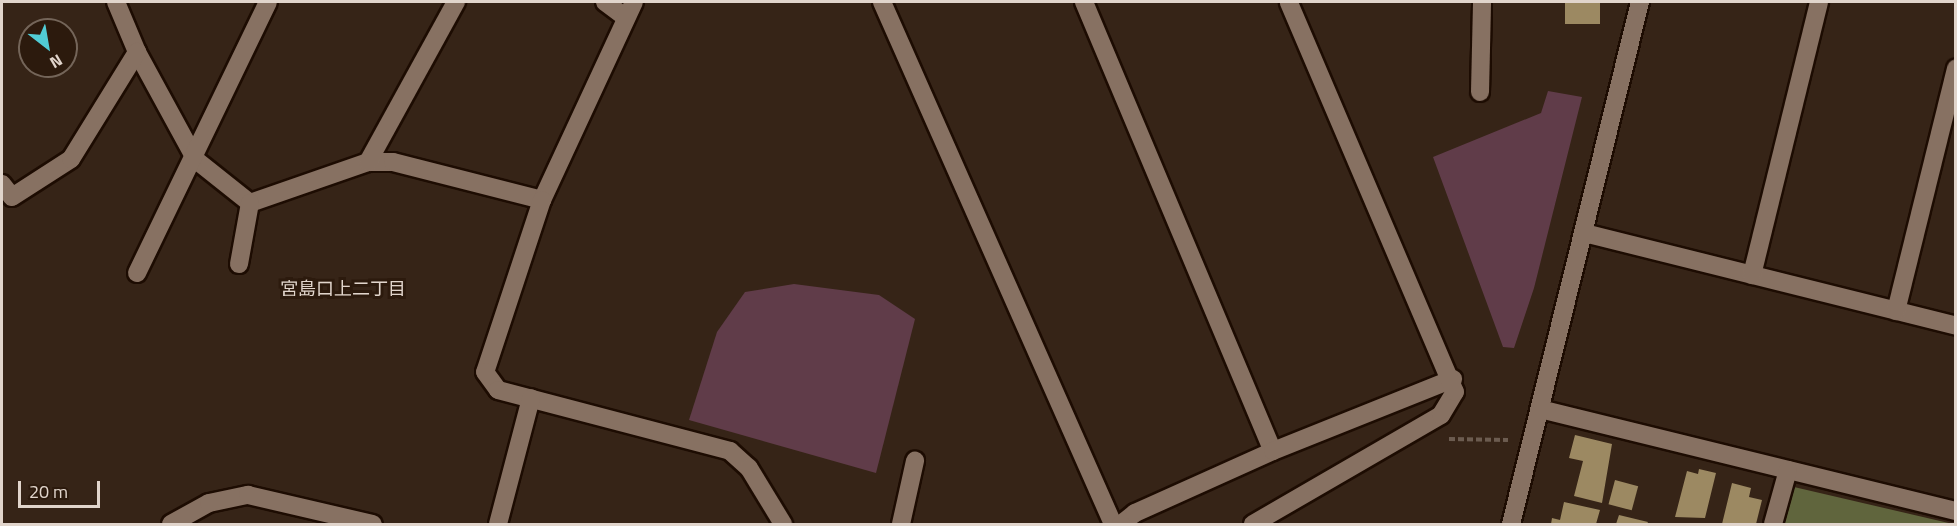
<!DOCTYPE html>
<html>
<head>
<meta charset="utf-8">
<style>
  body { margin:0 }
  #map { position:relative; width:1957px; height:526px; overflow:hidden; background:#362417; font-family:"Titillium Web","Noto Sans JP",sans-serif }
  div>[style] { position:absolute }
  .green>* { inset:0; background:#603c49 }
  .water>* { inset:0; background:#60653d }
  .building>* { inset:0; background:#9c8962; transform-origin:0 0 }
  .path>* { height:4px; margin-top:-2px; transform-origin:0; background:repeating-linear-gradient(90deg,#6c5c50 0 6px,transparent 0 9px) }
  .roads { filter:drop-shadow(2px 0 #1d0c02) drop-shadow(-2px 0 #1d0c02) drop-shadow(0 2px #1d0c02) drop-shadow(0 -2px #1d0c02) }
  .minor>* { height:18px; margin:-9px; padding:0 9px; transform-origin:9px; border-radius:9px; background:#877162 }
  span { translate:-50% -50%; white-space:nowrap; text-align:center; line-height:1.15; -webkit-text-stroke:6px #2c1a0d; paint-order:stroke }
  .neighbourhood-label { font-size:18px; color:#e1d5cc }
  .frame { position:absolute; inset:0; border:3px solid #e1d5cc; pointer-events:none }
  .north { position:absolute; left:18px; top:18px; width:60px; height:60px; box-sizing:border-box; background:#2c1a0d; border:2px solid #746559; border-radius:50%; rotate:149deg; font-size:16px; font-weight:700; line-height:24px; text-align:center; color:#e1d5cc }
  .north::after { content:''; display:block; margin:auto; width:21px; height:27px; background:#51ccd5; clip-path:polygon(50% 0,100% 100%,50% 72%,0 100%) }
  .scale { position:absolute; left:18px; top:481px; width:82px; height:27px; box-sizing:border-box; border:3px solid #e1d5cc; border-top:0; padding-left:8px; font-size:18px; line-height:21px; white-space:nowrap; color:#e1d5cc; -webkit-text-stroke:4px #2c1a0d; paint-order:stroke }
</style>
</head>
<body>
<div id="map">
  <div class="green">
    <i style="clip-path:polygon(1548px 91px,1582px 97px,1534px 288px,1514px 348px,1503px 347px,1433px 157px,1541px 113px)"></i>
    <i style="clip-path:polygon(794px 284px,879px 295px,915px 319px,876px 473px,689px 420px,717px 332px,745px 292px)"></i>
  </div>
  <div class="water">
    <i style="clip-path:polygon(1794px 487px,1953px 524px,1784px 524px)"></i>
  </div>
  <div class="building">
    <i style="left:1565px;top:2px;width:35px;height:22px"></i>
    <i style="clip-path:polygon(1575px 435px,1612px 444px,1602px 503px,1574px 496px,1583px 461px,1569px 458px)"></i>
    <i style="clip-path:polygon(1699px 469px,1716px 473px,1705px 518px,1675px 517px,1687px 471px,1698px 474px)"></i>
    <i style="left:1615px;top:480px;width:24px;height:25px;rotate:15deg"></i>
    <i style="clip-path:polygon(1732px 483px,1751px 488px,1749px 497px,1762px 500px,1756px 524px,1722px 524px)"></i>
    <i style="clip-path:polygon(1564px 502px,1600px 510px,1596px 524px,1551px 524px,1552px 518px,1560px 520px)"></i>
    <i style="clip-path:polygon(1619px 515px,1648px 522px,1647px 524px,1616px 524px)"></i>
  </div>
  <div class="path">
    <i style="left:1449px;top:439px;width:59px;rotate:1deg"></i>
  </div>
  <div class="roads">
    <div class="minor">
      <i style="left:116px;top:2px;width:54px;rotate:67.2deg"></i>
      <i style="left:137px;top:52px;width:123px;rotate:61.4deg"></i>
      <i style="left:196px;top:160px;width:69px;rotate:38.5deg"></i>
      <i style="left:250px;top:203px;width:125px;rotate:-19.2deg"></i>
      <i style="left:368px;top:162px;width:25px"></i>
      <i style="left:393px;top:162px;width:154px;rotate:14.3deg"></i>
      <i style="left:605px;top:2px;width:26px;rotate:37deg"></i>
      <i style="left:634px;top:2px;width:218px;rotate:114.9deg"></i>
      <i style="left:542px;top:200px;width:181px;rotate:108.3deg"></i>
      <i style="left:485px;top:372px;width:22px;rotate:54deg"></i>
      <i style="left:498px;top:390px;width:240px;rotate:14.7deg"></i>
      <i style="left:730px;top:451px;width:25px;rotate:42deg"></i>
      <i style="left:749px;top:468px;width:66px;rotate:58.7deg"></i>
      <i style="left:882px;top:2px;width:571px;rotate:66.13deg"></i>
      <i style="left:1084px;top:2px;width:487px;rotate:67.2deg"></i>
      <i style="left:1480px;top:92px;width:90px;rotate:-88.7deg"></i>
      <i style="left:368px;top:162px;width:183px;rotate:-61.2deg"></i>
      <i style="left:2px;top:184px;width:16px;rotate:52deg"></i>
      <i style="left:12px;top:197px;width:70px;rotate:-32.8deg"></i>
      <i style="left:71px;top:159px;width:126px;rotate:-58.3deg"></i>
      <i style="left:1584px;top:233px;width:383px;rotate:14deg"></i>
      <i style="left:239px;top:264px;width:62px;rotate:-79.8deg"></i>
      <i style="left:137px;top:273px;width:301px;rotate:-64.2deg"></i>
      <i style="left:1752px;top:275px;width:281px;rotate:-76.2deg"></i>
      <i style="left:1896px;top:311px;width:250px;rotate:-76.1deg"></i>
      <i style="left:1540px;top:409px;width:428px;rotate:13.8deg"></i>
      <i style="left:171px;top:524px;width:43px;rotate:-28.9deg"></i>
      <i style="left:209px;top:503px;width:40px;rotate:-12deg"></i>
      <i style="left:248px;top:495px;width:128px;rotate:13.1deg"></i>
      <i style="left:498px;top:524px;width:130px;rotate:-75.3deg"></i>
      <i style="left:901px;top:524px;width:65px;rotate:-77.5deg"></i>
      <i style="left:1121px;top:524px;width:18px;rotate:-38deg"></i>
      <i style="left:1135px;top:513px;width:151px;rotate:-24.2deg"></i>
      <i style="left:1273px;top:451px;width:194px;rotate:-21.8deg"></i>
      <i style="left:1253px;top:524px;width:217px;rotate:-30.1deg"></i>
      <i style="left:1441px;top:415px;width:27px;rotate:-59deg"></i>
      <i style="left:1455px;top:392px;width:424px;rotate:-113.1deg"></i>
      <i style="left:1511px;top:524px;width:538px;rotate:-76.12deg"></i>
      <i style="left:1773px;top:524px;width:56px;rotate:-74.5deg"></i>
    </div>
  </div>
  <div class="neighbourhood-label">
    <span style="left:343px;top:289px">宮島口上二丁目</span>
  </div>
  <div class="frame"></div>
  <div class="north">N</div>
  <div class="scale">20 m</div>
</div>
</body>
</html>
